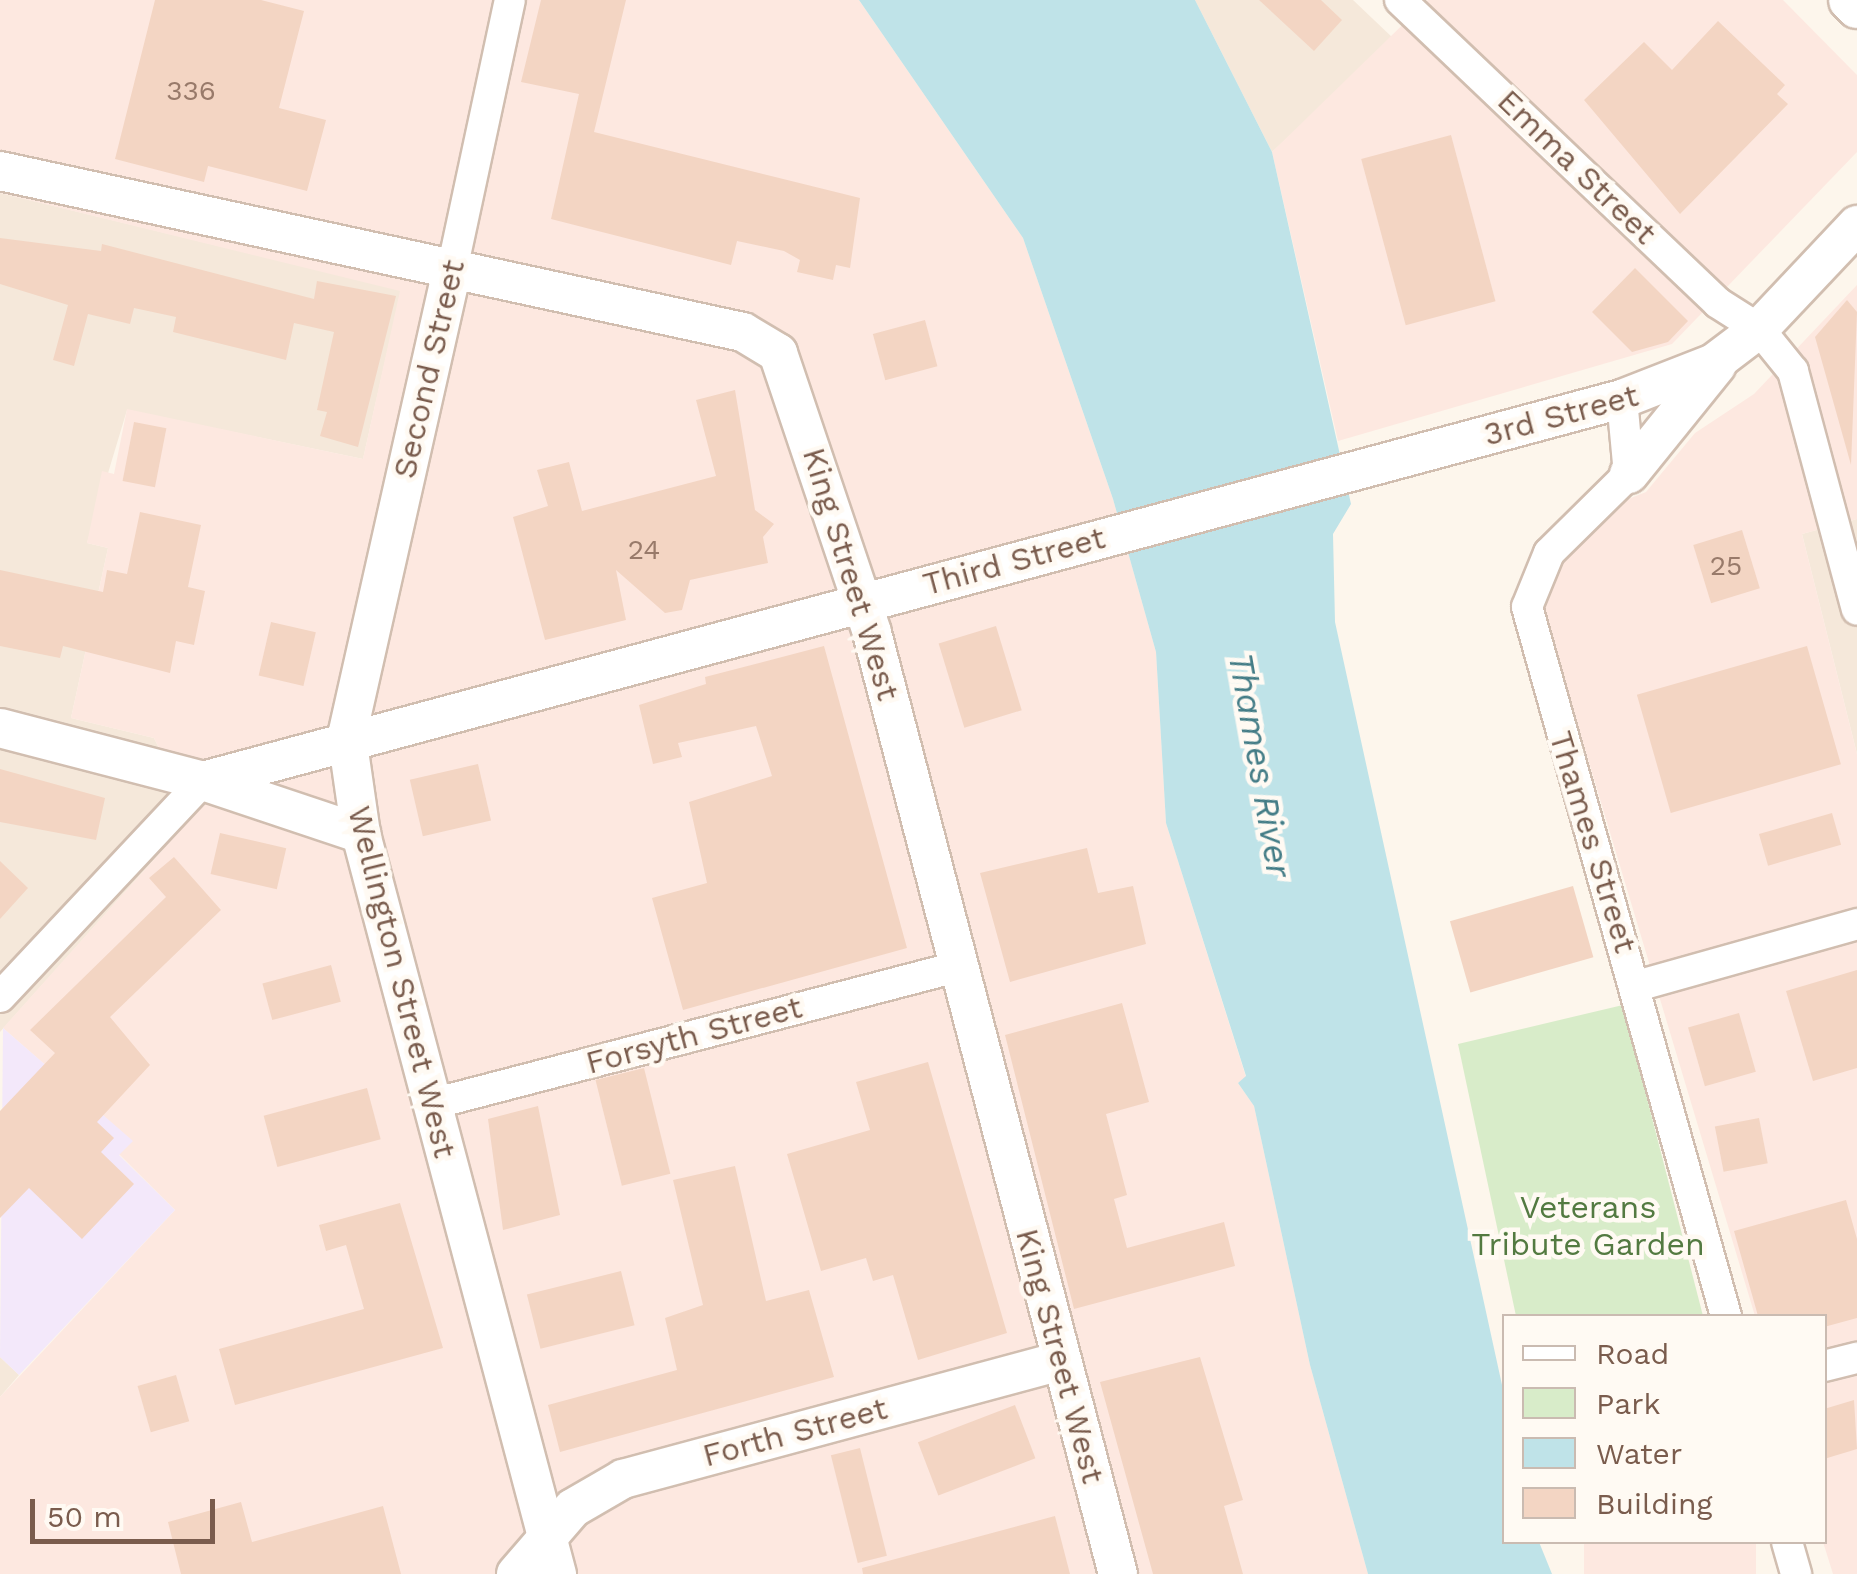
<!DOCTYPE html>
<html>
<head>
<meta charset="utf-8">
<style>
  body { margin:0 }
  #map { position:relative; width:1857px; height:1574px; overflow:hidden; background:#fdf6ec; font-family:"Work Sans",sans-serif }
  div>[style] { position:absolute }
  .residential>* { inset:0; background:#f5e8da }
  .commercial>* { inset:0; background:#fde8e0; transform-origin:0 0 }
  .education>* { inset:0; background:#f3e8fa }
  .green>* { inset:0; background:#d8ecc9 }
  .water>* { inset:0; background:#bfe3e8 }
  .building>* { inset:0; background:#f3d5c3; transform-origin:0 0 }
  .roads { filter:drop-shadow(2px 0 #d1beb0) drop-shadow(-2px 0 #d1beb0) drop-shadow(0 2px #d1beb0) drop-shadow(0 -2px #d1beb0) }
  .minor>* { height:30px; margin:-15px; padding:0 15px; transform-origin:15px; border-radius:15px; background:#fff }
  .tertiary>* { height:38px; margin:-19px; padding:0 19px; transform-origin:19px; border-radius:19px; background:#fff }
  .secondary>* { height:42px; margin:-21px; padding:0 21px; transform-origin:21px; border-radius:21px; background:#fff }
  span { translate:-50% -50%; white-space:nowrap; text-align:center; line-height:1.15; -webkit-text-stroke:9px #fffaf3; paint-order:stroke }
  .number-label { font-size:28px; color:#987a6a }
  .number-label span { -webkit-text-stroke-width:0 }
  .street-label { font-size:32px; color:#7a5c4d }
  .park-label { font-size:32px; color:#537a41 }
  .water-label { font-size:35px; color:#437c86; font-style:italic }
  .legend { position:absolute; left:1502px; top:1314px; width:325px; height:230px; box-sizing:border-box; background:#fffaf3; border:2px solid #cabbb1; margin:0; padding:12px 18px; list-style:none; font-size:30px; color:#7a5c4d }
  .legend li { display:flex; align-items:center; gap:20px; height:50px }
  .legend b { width:50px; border:2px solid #cabbb1 }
  .scale { position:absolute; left:30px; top:1499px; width:185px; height:45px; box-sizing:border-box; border:5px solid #7a5c4d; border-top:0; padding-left:12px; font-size:30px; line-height:35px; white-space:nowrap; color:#7a5c4d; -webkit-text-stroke:8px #fffaf3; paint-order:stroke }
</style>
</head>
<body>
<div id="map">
  <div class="residential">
    <i style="clip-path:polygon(1195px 0,1353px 0,1394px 39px,1272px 152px)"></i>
    <i style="clip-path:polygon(0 193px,401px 290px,363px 459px,127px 410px,87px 543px,108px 548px,71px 718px,154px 738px,193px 816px,0 1032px)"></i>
    <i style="clip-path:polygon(1857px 519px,1857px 754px,1802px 534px)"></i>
    <i style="clip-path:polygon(0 1357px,19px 1375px,0 1397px)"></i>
  </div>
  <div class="commercial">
    <i style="clip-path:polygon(0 0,859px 0,1023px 238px,1113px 499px,1156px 652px,1166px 823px,1246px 1077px,1238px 1083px,1254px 1106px,1310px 1365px,1368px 1574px,0 1574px,0 1397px,175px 1210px,119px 1154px,132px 1141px,3px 1028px,193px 816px,154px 738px,71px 718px,108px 548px,87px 543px,102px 471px,114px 474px,127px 409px,363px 459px,400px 291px,0 193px)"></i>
    <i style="clip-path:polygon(1428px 0,1783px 0,1857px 75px,1857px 152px,1672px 344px,1338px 441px,1272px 152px)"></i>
    <i style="clip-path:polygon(1857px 285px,1857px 519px,1802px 534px,1857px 754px,1857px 1574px,1833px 1574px,1823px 1542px,1824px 1316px,1755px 1316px,1543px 609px,1545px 577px,1613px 505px,1646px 492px,1695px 433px,1754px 394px)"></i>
    <i style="left:1584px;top:1542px;width:172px;height:33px"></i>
  </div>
  <div class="education">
    <i style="clip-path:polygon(3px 1028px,133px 1141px,119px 1155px,175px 1210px,19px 1375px,0 1357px)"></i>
  </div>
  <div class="green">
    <i style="clip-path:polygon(1623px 1005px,1703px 1316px,1516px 1316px,1458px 1044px)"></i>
  </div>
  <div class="water">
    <i style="clip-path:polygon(859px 0,1195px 0,1272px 152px,1351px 504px,1333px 534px,1335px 622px,1504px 1394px,1504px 1542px,1539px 1542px,1552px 1574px,1368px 1574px,1310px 1365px,1254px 1106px,1238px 1083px,1246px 1076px,1166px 823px,1156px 652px,1113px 499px,1023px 238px)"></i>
  </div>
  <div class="building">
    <i style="clip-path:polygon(155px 0,261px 0,304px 11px,279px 108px,326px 120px,307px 191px,208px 166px,204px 182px,115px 159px)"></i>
    <i style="clip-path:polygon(541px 0,626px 0,594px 132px,860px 198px,850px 268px,836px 265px,833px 280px,797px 272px,800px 260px,784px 251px,737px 241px,731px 265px,551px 219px,579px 94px,521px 82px)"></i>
    <i style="clip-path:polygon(1259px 0,1321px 0,1342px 20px,1314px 51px)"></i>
    <i style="clip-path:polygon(1718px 21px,1785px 85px,1777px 94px,1788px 104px,1680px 214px,1584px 100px,1644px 42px,1672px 70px)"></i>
    <i style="left:1451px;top:135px;width:172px;height:93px;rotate:75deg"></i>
    <i style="clip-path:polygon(0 238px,101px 251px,102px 244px,314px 299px,317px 281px,396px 296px,358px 447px,320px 436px,327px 412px,317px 410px,334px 332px,294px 323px,286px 360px,173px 332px,176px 317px,134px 308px,130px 324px,88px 314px,74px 366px,53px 360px,68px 305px,0 284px)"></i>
    <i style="clip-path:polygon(1635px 268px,1688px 321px,1668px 342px,1632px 352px,1592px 312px)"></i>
    <i style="clip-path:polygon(1847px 300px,1857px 312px,1851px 465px,1815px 337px)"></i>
    <i style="left:925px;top:320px;width:48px;height:54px;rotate:75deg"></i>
    <i style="clip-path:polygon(735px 390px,755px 510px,774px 524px,763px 537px,768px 563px,690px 580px,682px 610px,665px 613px,616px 570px,626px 620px,545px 640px,513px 517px,548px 506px,537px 470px,569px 462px,582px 511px,716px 476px,696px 400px)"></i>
    <i style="left:134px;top:422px;width:33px;height:60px;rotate:11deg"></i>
    <i style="clip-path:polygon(140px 512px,201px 525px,188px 587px,205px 591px,194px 645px,176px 641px,170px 673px,63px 646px,60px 658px,0 646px,0 570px,103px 592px,107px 570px,127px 574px)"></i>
    <i style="left:1742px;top:530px;width:61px;height:51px;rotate:73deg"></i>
    <i style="left:271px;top:622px;width:46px;height:55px;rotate:13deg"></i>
    <i style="left:996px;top:626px;width:88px;height:60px;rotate:73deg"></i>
    <i style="clip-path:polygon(824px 646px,907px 948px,683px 1010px,652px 898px,707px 883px,689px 802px,772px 776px,756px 726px,678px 743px,682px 757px,653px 764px,639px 705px,706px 684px,705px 677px)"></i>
    <i style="left:1807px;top:646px;width:123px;height:177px;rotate:74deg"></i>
    <i style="left:478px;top:764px;width:58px;height:70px;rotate:77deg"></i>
    <i style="clip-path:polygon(0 769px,105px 798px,96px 840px,0 822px)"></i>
    <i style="left:1832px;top:813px;width:33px;height:76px;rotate:74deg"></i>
    <i style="left:220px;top:833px;width:68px;height:42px;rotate:13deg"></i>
    <i style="clip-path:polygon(1087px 848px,1098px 893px,1133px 886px,1146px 944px,1010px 982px,980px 873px)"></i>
    <i style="clip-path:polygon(174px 857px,221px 910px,110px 1017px,150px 1065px,97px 1122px,114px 1138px,101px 1152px,134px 1184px,82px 1239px,29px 1188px,0 1218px,0 1111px,55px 1053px,30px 1030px,166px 897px,149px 878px)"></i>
    <i style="clip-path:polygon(0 861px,28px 888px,0 919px)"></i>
    <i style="left:1573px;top:886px;width:74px;height:128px;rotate:74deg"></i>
    <i style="left:331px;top:965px;width:38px;height:71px;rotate:75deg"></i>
    <i style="clip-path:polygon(1857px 970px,1857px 1068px,1813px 1081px,1786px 991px)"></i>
    <i style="clip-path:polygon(1122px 1003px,1149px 1102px,1106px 1114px,1127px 1195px,1114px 1199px,1127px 1248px,1224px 1222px,1235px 1266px,1074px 1309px,1005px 1035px)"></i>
    <i style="left:1739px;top:1013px;width:61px;height:53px;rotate:74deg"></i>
    <i style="clip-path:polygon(928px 1062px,1007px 1333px,918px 1360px,893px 1275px,873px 1281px,866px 1258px,821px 1271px,787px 1154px,870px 1130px,856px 1082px)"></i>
    <i style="left:644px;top:1068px;width:109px;height:50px;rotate:76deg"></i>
    <i style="left:367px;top:1088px;width:53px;height:107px;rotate:75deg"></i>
    <i style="clip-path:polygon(538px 1106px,560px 1215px,503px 1230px,488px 1119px)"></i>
    <i style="left:1759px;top:1118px;width:46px;height:45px;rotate:79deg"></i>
    <i style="clip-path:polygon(735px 1166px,766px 1301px,809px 1290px,834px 1377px,560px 1452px,548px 1405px,677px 1370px,665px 1318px,703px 1305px,673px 1180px)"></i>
    <i style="clip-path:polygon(1846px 1200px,1857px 1239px,1857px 1318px,1824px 1327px,1824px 1316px,1758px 1316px,1734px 1231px)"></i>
    <i style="clip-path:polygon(400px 1203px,443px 1348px,235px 1405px,219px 1349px,364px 1309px,346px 1245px,326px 1251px,319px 1225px)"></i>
    <i style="left:621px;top:1271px;width:56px;height:97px;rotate:76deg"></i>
    <i style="clip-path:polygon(1200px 1357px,1243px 1500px,1224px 1506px,1243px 1574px,1153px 1574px,1100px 1382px)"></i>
    <i style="left:176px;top:1375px;width:48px;height:40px;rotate:74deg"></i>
    <i style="clip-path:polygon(1854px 1400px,1857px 1449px,1824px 1459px,1824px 1409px)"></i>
    <i style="left:1015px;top:1405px;width:57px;height:104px;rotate:69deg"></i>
    <i style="left:860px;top:1448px;width:111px;height:30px;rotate:76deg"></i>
    <i style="clip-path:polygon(241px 1502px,252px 1542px,383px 1506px,401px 1574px,181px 1574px,168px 1522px)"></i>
    <i style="clip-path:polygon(1055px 1516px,1070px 1574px,863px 1574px,862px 1568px)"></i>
  </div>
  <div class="roads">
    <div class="minor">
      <i style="left:1400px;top:0;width:439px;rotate:43.6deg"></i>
      <i style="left:1718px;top:303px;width:49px;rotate:32.4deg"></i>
      <i style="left:1759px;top:329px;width:54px;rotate:51deg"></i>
      <i style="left:1793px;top:371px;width:247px;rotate:75deg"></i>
      <i style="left:452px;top:270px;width:276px;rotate:-77.9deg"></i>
      <i style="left:1622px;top:399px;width:75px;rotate:84.7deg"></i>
      <i style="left:1629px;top:474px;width:112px;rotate:135.4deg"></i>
      <i style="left:1549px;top:553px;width:58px;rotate:112.2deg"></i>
      <i style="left:1527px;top:607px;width:736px;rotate:74.32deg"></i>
      <i style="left:1637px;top:986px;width:229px;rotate:-15.7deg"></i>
      <i style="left:0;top:997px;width:296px;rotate:-46.8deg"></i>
      <i style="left:432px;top:1104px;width:543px;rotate:-14.63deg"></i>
      <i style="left:1824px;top:1366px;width:34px;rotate:-14deg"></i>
      <i style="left:1787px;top:1542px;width:33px;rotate:74deg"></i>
    </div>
    <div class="tertiary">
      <i style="left:0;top:171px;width:760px;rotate:12.23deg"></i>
      <i style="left:743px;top:332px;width:41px;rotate:31deg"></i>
      <i style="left:778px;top:353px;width:295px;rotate:71.4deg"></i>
      <i style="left:872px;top:633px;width:973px;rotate:75.35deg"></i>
      <i style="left:452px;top:270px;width:479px;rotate:102.7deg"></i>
      <i style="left:347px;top:737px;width:98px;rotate:81.8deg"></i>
      <i style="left:361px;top:834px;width:766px;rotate:75.17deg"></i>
      <i style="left:1629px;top:474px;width:140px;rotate:-51.1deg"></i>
      <i style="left:0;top:728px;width:210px;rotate:14.6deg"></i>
      <i style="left:203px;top:781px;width:1470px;rotate:-15.07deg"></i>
      <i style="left:1622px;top:399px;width:99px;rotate:-21.4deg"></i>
      <i style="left:1714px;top:363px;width:56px;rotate:-37.1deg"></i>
      <i style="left:1759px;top:329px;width:143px;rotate:-46.7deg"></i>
      <i style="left:203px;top:781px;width:167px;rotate:18.5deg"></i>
      <i style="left:516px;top:1574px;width:87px;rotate:-49.2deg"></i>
      <i style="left:573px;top:1508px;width:58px;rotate:-30.1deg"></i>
      <i style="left:623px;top:1479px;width:454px;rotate:-15.1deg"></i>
    </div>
    <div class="secondary">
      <i style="left:1850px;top:0;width:10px;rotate:45deg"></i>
    </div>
  </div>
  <div class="number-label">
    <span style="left:191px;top:91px">336</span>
    <span style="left:644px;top:550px">24</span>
    <span style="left:1726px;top:566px">25</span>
  </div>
  <div class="street-label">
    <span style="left:1577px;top:167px;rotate:44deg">Emma Street</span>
    <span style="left:429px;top:369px;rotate:-77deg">Second Street</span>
    <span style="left:1561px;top:415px;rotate:-15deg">3rd Street</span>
    <span style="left:1014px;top:561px;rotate:-15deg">Third Street</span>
    <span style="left:851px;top:574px;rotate:73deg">King Street West</span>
    <span style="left:1593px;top:842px;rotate:73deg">Thames Street</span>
    <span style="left:402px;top:982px;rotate:76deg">Wellington Street West</span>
    <span style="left:694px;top:1035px;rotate:-15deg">Forsyth Street</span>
    <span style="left:1060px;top:1356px;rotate:75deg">King Street West</span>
    <span style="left:795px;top:1432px;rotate:-15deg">Forth Street</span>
  </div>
  <div class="park-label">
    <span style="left:1588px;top:1226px">Veterans<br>Tribute Garden</span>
  </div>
  <div class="water-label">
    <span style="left:1260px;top:765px;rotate:80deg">Thames River</span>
  </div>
  <ul class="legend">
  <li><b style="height:12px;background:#fff"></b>Road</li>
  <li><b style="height:28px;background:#d8ecc9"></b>Park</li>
  <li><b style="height:28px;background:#bfe3e8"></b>Water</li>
  <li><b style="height:28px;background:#f3d5c3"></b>Building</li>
  </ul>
  <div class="scale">50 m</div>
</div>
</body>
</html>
